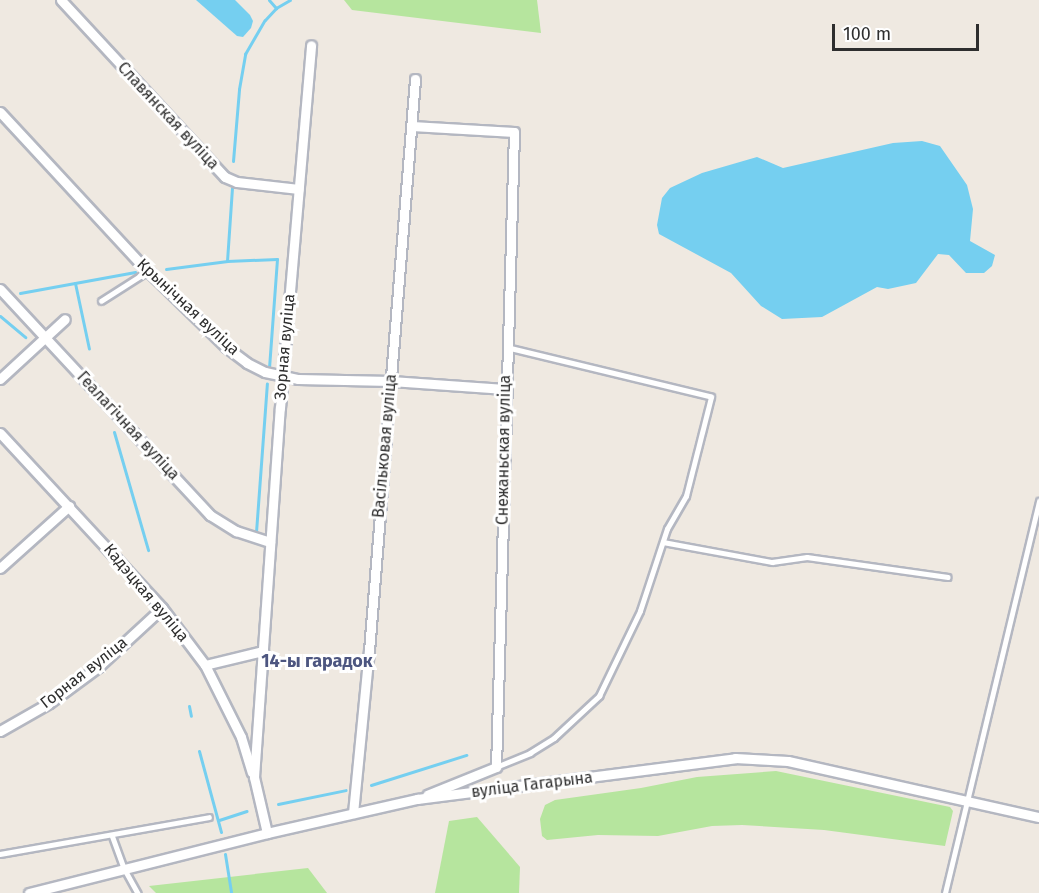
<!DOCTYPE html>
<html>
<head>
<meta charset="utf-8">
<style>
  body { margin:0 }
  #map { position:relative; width:1039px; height:893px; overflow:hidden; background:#efe9e1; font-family:"Fira Sans",sans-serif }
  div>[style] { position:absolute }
  .green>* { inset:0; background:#b6e59e }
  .water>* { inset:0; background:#75cff0 }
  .stream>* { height:3px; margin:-1.5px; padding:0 1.5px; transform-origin:1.5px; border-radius:1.5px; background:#75cff0 }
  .roads { filter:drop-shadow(2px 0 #b4b7c1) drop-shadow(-2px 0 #b4b7c1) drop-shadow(0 2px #b4b7c1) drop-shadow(0 -2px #b4b7c1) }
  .lane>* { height:4.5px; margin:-2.25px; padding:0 2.25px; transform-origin:2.25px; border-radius:2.25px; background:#fff }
  .street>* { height:9px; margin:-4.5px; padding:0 4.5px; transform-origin:4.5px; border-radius:4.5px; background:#fff }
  span { translate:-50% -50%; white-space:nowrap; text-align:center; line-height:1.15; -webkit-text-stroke:6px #fff; paint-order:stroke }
  .street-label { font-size:16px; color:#2e2e2e }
  .neighbourhood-label { font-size:18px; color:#4d5680; font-weight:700 }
  .scale { position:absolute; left:832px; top:24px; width:147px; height:27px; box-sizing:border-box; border:3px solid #2e2e2e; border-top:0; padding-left:8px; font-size:18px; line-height:21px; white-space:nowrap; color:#2e2e2e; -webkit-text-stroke:4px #fff; paint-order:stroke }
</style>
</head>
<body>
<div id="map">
  <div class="green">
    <i style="clip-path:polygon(344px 0,537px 0,541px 33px,352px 10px)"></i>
    <i style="clip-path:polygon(776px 771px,950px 807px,953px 811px,945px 846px,824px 830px,742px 825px,712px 826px,658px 836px,598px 835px,547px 840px,542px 836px,540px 819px,545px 805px,555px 800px,641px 788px,697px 777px)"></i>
    <i style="clip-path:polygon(477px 817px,520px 867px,519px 893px,435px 893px,449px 821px)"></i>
    <i style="clip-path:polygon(308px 868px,327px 893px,156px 893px,149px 886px)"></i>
  </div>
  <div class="water">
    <i style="clip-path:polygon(196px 0,235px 0,250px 15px,253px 21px,251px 28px,243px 37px,237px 36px)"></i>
    <i style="clip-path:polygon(922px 141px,940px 146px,967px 185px,973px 209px,970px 241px,995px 255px,992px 266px,984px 273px,966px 273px,949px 255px,938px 254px,916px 283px,888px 289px,877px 287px,822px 317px,782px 319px,761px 306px,731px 273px,659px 234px,657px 225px,662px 198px,670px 188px,702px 173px,757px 157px,783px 168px,893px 143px)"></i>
  </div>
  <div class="stream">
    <i style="left:269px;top:0;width:11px;rotate:49deg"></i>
    <i style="left:233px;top:161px;width:72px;rotate:-85.2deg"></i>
    <i style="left:239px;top:89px;width:36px;rotate:-80deg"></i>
    <i style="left:245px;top:54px;width:39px;rotate:-60deg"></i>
    <i style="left:265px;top:20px;width:16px;rotate:-47deg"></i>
    <i style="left:276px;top:8px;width:16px;rotate:-30deg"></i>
    <i style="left:227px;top:261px;width:73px;rotate:-86.1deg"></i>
    <i style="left:166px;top:269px;width:62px;rotate:-7.5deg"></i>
    <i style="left:227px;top:261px;width:50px;rotate:-2.3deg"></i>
    <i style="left:277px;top:259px;width:108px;rotate:94.2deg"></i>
    <i style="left:75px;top:283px;width:67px;rotate:78deg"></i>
    <i style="left:20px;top:293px;width:117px;rotate:-10.3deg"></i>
    <i style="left:0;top:316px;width:33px;rotate:40deg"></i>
    <i style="left:114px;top:432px;width:123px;rotate:73.9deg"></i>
    <i style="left:256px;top:532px;width:149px;rotate:-85.8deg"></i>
    <i style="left:189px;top:706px;width:10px;rotate:79deg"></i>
    <i style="left:199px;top:751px;width:84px;rotate:74.8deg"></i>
    <i style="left:371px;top:785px;width:100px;rotate:-17.5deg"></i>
    <i style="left:278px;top:804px;width:69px;rotate:-11.6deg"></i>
    <i style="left:219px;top:820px;width:29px;rotate:-18deg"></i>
    <i style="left:225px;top:854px;width:39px;rotate:81deg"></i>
  </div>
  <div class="roads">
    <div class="lane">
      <i style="left:101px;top:301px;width:56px;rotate:-32.6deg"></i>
      <i style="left:663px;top:542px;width:111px;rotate:10.4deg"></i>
      <i style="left:772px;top:562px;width:35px;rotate:-8deg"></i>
      <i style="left:807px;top:557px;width:142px;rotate:8.1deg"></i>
      <i style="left:496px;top:767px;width:37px;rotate:-22deg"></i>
      <i style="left:530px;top:753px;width:28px;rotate:-32deg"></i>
      <i style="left:554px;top:738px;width:62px;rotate:-43deg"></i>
      <i style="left:599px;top:696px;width:94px;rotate:-64.2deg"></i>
      <i style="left:640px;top:611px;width:86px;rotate:-71.8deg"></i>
      <i style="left:667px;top:529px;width:38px;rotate:-60deg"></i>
      <i style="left:686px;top:496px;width:102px;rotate:-75.8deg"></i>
      <i style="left:711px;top:397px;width:209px;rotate:-166.4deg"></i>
      <i style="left:112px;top:835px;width:35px;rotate:70deg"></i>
      <i style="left:124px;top:868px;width:29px;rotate:61deg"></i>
      <i style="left:0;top:854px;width:212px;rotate:-10deg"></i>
      <i style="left:945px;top:893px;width:403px;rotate:-76.5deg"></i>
    </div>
    <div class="street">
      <i style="left:61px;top:0;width:241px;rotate:47.2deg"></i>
      <i style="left:225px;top:177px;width:13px;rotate:23deg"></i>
      <i style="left:237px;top:182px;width:62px;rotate:6.4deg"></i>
      <i style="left:0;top:112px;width:205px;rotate:47.2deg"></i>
      <i style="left:139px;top:262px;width:122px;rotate:44.3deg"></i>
      <i style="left:226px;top:347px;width:26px;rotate:37deg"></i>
      <i style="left:247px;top:363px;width:20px;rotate:27deg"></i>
      <i style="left:265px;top:372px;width:34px;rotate:12deg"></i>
      <i style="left:298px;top:379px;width:93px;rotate:1.2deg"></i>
      <i style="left:391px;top:381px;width:114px;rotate:4deg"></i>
      <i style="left:412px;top:126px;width:102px;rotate:3.4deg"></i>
      <i style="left:514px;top:132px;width:635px;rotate:91.62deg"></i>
      <i style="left:496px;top:767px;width:74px;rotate:157.9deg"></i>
      <i style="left:0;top:289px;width:309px;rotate:47.1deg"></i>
      <i style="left:210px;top:515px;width:31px;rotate:32deg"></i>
      <i style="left:236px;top:531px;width:36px;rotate:18deg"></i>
      <i style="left:0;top:379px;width:88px;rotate:-42.7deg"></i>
      <i style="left:0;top:433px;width:238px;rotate:47.2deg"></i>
      <i style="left:162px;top:608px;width:71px;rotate:53deg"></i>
      <i style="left:205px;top:665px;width:80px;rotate:63.4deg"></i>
      <i style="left:241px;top:737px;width:37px;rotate:73deg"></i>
      <i style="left:0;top:568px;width:93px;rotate:-41.9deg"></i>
      <i style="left:205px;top:665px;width:60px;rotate:-13.6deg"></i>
      <i style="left:0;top:731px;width:56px;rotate:-29.7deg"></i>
      <i style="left:49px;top:703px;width:61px;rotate:-36.3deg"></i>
      <i style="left:98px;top:667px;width:87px;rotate:-42.7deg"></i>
      <i style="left:353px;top:813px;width:163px;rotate:-84.4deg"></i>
      <i style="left:369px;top:651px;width:574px;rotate:-85.4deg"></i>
      <i style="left:267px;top:833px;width:57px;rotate:-103.1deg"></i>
      <i style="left:254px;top:777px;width:370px;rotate:-86deg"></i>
      <i style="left:280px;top:408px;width:364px;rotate:-85.1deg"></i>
      <i style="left:29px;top:893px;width:245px;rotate:-14.1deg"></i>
      <i style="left:267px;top:833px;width:154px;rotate:-12.8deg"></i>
      <i style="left:417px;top:799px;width:321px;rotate:-7.3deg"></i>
      <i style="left:735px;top:758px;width:53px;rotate:3.2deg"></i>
      <i style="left:788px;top:761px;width:257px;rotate:12.6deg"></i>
    </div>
  </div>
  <div class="street-label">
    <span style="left:168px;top:116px;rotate:47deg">Славянская вуліца</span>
    <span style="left:188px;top:307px;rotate:43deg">Крынічная вуліца</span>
    <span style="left:285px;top:347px;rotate:-85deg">Зорная вуліца</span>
    <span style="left:128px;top:426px;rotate:47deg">Геалагічная вуліца</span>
    <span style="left:385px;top:446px;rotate:-85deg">Васільковая вуліца</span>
    <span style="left:504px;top:450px;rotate:-89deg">Снежаньская вуліца</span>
    <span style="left:146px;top:593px;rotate:50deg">Кадэцкая вуліца</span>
    <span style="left:84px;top:673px;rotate:-38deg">Горная вуліца</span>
    <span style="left:532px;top:785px;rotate:-7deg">вуліца Гагарына</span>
  </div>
  <div class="neighbourhood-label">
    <span style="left:317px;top:661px">14-ы гарадок</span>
  </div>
  <div class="scale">100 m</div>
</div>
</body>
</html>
